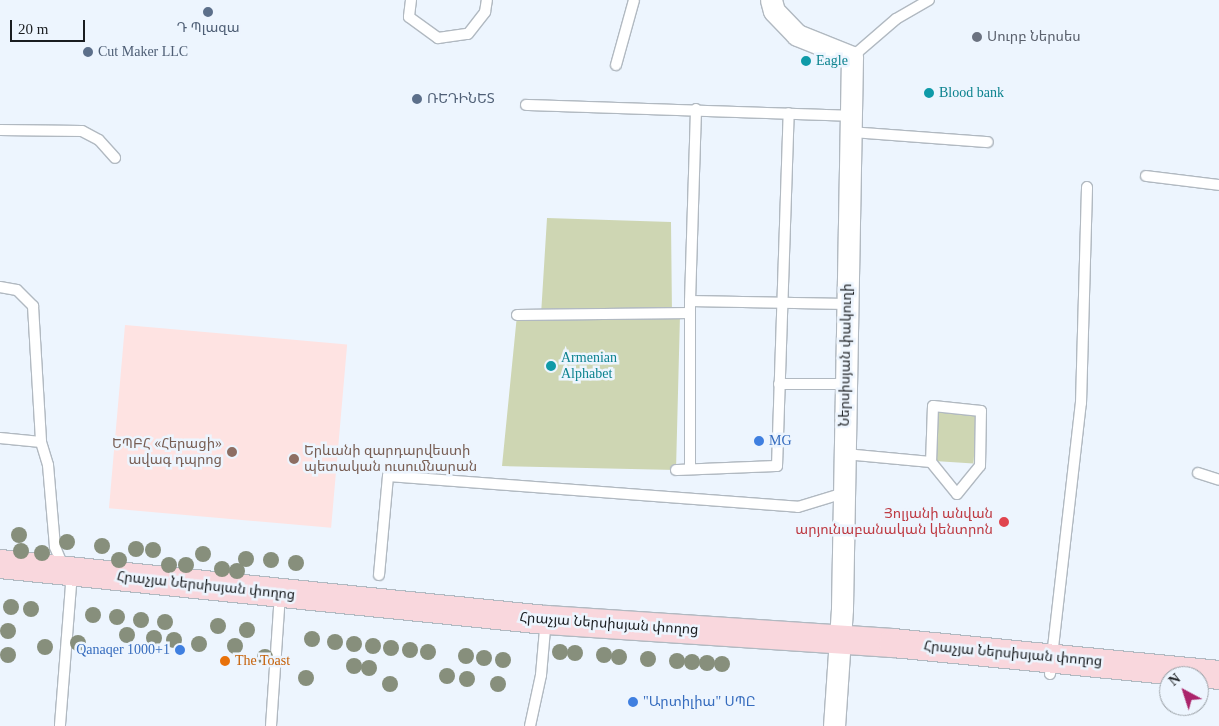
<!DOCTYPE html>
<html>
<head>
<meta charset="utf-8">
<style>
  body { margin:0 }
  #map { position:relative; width:1219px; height:726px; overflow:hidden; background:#edf5fe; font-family:"Times New Roman","Noto Sans Armenian",serif }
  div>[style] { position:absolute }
  .education>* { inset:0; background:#fee3e2; transform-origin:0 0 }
  .green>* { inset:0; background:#ced6b3; transform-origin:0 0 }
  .roads { filter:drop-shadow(1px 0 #b1b9c1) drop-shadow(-1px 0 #b1b9c1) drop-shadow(0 1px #b1b9c1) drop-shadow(0 -1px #b1b9c1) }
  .lane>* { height:10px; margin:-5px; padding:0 5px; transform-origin:5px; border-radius:5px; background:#fff }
  .street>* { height:21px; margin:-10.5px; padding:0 10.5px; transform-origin:10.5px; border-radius:10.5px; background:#fff }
  .secondary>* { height:28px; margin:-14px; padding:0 14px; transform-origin:14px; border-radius:14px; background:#f9d7dd }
  .trees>* { width:16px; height:16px; margin:-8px; border-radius:50%; background:#878f7c }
  .dots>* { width:14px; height:14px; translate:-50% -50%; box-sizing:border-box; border:2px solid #edf5fe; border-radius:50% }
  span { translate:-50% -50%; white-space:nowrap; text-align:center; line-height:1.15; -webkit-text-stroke:5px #edf5fe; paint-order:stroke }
  .service-label { font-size:14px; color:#4e5e75 }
  .left { translate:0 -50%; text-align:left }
  .worship-label { font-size:14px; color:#5b616d }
  .culture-label { font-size:14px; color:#0d838f }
  .street-label { font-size:14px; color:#1a1d20 }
  .shop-label { font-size:14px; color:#366cbe }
  .right { translate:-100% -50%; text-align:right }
  .education-label { font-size:14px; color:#785e54 }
  .health-label { font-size:14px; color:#be3a42 }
  .food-label { font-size:14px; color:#c56008 }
  .north { position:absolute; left:1159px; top:666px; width:50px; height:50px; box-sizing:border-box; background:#edf5fe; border:1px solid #999fa5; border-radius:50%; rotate:320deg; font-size:14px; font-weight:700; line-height:20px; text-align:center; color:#1a1d20 }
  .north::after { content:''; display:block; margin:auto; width:18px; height:22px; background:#ab246b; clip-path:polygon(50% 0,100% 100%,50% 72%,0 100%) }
  .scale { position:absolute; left:10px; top:20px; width:75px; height:22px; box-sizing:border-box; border:2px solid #1a1d20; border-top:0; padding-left:6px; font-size:15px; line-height:18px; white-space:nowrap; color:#1a1d20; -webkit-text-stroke:4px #edf5fe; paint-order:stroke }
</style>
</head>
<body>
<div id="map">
  <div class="education">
    <i style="left:125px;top:325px;width:223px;height:184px;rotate:5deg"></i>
  </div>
  <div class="green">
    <i style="clip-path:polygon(547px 218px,671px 222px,672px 315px,680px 315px,676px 470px,502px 466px,517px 315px,541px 315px)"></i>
    <i style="left:938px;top:412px;width:39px;height:49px;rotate:4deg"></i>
  </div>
  <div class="roads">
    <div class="lane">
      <i style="left:411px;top:0;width:17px;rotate:97deg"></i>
      <i style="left:409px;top:17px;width:36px;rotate:36deg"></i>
      <i style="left:438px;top:38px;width:30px;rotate:-8deg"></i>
      <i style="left:468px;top:34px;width:28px;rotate:-52deg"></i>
      <i style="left:485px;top:12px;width:12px;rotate:-81deg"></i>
      <i style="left:852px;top:57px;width:58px;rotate:-40.8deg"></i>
      <i style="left:896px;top:19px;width:38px;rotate:-30deg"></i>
      <i style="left:616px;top:65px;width:67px;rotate:-74.5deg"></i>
      <i style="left:526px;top:105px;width:325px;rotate:1.9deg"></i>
      <i style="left:0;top:130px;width:82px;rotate:0.7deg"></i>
      <i style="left:82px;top:131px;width:19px;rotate:28deg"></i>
      <i style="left:99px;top:140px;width:24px;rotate:48deg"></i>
      <i style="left:851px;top:132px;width:137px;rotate:4.2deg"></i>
      <i style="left:1146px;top:176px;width:74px;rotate:7deg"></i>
      <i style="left:0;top:287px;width:17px;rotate:10deg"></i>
      <i style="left:17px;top:290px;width:23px;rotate:45deg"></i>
      <i style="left:33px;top:306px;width:136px;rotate:86.6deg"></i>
      <i style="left:41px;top:442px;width:24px;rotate:73deg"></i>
      <i style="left:48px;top:465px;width:82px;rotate:85.1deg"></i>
      <i style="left:55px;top:547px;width:41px;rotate:67.2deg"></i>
      <i style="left:71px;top:585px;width:141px;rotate:94.5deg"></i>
      <i style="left:690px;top:301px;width:157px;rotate:1.1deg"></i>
      <i style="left:517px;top:315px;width:173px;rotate:-0.7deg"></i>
      <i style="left:779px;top:384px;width:67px"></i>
      <i style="left:0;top:438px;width:41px;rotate:5.6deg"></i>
      <i style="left:845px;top:454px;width:86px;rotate:5.3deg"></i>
      <i style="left:931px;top:462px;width:41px;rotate:50.9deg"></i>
      <i style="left:957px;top:494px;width:36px;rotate:-51deg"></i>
      <i style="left:980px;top:466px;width:55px;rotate:-89deg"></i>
      <i style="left:981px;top:411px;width:48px;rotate:-174.1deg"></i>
      <i style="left:933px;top:406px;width:56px;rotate:92deg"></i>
      <i style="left:690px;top:468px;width:167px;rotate:-90deg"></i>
      <i style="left:690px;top:301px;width:192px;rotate:-88.2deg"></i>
      <i style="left:676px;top:470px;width:101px;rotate:-2.3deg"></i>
      <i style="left:777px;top:466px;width:353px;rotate:-88.1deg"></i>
      <i style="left:1198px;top:473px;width:22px;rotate:18deg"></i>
      <i style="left:379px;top:575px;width:99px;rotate:-84.8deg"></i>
      <i style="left:388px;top:476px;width:411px;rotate:4.3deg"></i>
      <i style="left:798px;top:507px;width:48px;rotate:-16.9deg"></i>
      <i style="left:1050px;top:674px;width:273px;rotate:-83.5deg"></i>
      <i style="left:1081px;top:403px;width:216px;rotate:-88.4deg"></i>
      <i style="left:271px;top:726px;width:131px;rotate:-86.1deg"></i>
      <i style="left:530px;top:726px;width:52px;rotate:-77.8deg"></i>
      <i style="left:541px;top:675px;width:46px;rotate:-85deg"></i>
    </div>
    <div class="street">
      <i style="left:771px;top:0;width:11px;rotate:75deg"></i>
      <i style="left:774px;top:11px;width:33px;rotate:46deg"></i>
      <i style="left:797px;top:35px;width:59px;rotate:21.8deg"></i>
      <i style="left:852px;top:57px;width:552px;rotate:91.04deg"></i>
      <i style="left:842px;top:609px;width:117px;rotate:93.9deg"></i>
    </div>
    <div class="secondary">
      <i style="left:0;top:564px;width:549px;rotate:5.86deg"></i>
      <i style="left:546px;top:620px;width:348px;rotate:3.8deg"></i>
      <i style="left:893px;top:643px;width:328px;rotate:5.6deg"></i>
    </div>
  </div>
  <div class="trees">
    <i style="left:19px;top:535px"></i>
    <i style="left:67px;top:542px"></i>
    <i style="left:102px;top:546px"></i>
    <i style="left:136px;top:549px"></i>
    <i style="left:153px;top:550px"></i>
    <i style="left:21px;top:551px"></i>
    <i style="left:42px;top:553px"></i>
    <i style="left:203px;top:554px"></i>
    <i style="left:246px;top:559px"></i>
    <i style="left:119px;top:560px"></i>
    <i style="left:271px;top:560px"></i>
    <i style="left:296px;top:563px"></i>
    <i style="left:169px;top:565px"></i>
    <i style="left:186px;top:565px"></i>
    <i style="left:222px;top:569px"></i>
    <i style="left:237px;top:571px"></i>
    <i style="left:11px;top:607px"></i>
    <i style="left:31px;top:609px"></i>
    <i style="left:93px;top:615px"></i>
    <i style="left:117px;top:617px"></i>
    <i style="left:141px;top:620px"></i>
    <i style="left:165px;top:622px"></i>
    <i style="left:218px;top:626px"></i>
    <i style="left:247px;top:630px"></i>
    <i style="left:8px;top:631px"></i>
    <i style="left:127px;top:635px"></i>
    <i style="left:154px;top:638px"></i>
    <i style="left:312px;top:639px"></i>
    <i style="left:174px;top:640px"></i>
    <i style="left:335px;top:642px"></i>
    <i style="left:78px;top:643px"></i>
    <i style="left:199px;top:644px"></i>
    <i style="left:354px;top:644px"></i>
    <i style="left:235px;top:646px"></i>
    <i style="left:373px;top:646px"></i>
    <i style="left:45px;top:647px"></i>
    <i style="left:391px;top:648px"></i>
    <i style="left:410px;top:650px"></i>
    <i style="left:428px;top:652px"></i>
    <i style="left:560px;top:652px"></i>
    <i style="left:575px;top:653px"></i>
    <i style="left:8px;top:655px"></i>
    <i style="left:604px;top:655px"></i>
    <i style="left:466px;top:656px"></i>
    <i style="left:265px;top:657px"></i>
    <i style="left:619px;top:657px"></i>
    <i style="left:484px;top:658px"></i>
    <i style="left:648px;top:659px"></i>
    <i style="left:503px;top:660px"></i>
    <i style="left:677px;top:661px"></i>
    <i style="left:692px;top:662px"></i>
    <i style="left:707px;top:663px"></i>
    <i style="left:722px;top:664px"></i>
    <i style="left:354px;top:666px"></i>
    <i style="left:369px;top:668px"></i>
    <i style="left:447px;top:676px"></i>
    <i style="left:306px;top:678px"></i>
    <i style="left:467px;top:679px"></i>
    <i style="left:390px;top:684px"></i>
    <i style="left:498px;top:684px"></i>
  </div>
  <div class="dots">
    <i style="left:208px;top:12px;background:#5c6f8a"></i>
    <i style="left:977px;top:37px;background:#6b7280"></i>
    <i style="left:88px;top:52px;background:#5c6f8a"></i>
    <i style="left:806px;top:61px;background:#0f9aa8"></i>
    <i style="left:929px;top:93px;background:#0f9aa8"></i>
    <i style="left:417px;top:99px;background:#5c6f8a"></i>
    <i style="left:551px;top:366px;background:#0f9aa8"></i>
    <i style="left:759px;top:441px;background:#3f7fe0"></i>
    <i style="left:232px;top:452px;background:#8d6e63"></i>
    <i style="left:294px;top:459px;background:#8d6e63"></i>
    <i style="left:1004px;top:522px;background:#e0444e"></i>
    <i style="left:180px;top:650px;background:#3f7fe0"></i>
    <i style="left:225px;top:661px;background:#e8710a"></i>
    <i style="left:633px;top:702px;background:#3f7fe0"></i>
  </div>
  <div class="service-label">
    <span style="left:208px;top:28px">Դ Պլազա</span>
    <span class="left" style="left:98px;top:52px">Cut Maker LLC</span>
    <span class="left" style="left:427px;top:99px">ՌԵԴԻՆԵՏ</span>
  </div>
  <div class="worship-label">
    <span class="left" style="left:987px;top:37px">Սուրբ Ներսես</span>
  </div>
  <div class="culture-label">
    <span class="left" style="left:816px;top:61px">Eagle</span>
    <span class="left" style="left:939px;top:93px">Blood bank</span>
    <span class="left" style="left:561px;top:366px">Armenian<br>Alphabet</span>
  </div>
  <div class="street-label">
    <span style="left:846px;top:355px;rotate:-89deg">Ներսիսյան փակուղի</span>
    <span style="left:206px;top:586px;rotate:6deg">Հրաչյա Ներսիսյան փողոց</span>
    <span style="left:609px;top:624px;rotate:4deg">Հրաչյա Ներսիսյան փողոց</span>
    <span style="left:1013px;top:654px;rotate:5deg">Հրաչյա Ներսիսյան փողոց</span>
  </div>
  <div class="shop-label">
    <span class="left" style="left:769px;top:441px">MG</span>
    <span class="right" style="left:170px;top:650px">Qanaqer 1000+1</span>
    <span class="left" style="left:643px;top:702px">"Արտիլիա" ՍՊԸ</span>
  </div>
  <div class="education-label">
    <span class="right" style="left:222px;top:452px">ԵՊԲՀ «Հերացի»<br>ավագ դպրոց</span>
    <span class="left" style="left:304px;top:459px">Երևանի զարդարվեստի<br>պետական ուսումնարան</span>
  </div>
  <div class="health-label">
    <span class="right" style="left:993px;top:522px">Յոլյանի անվան<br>արյունաբանական կենտրոն</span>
  </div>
  <div class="food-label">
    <span class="left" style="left:235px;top:661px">The Toast</span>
  </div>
  <div class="north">N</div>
  <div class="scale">20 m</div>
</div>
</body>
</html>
